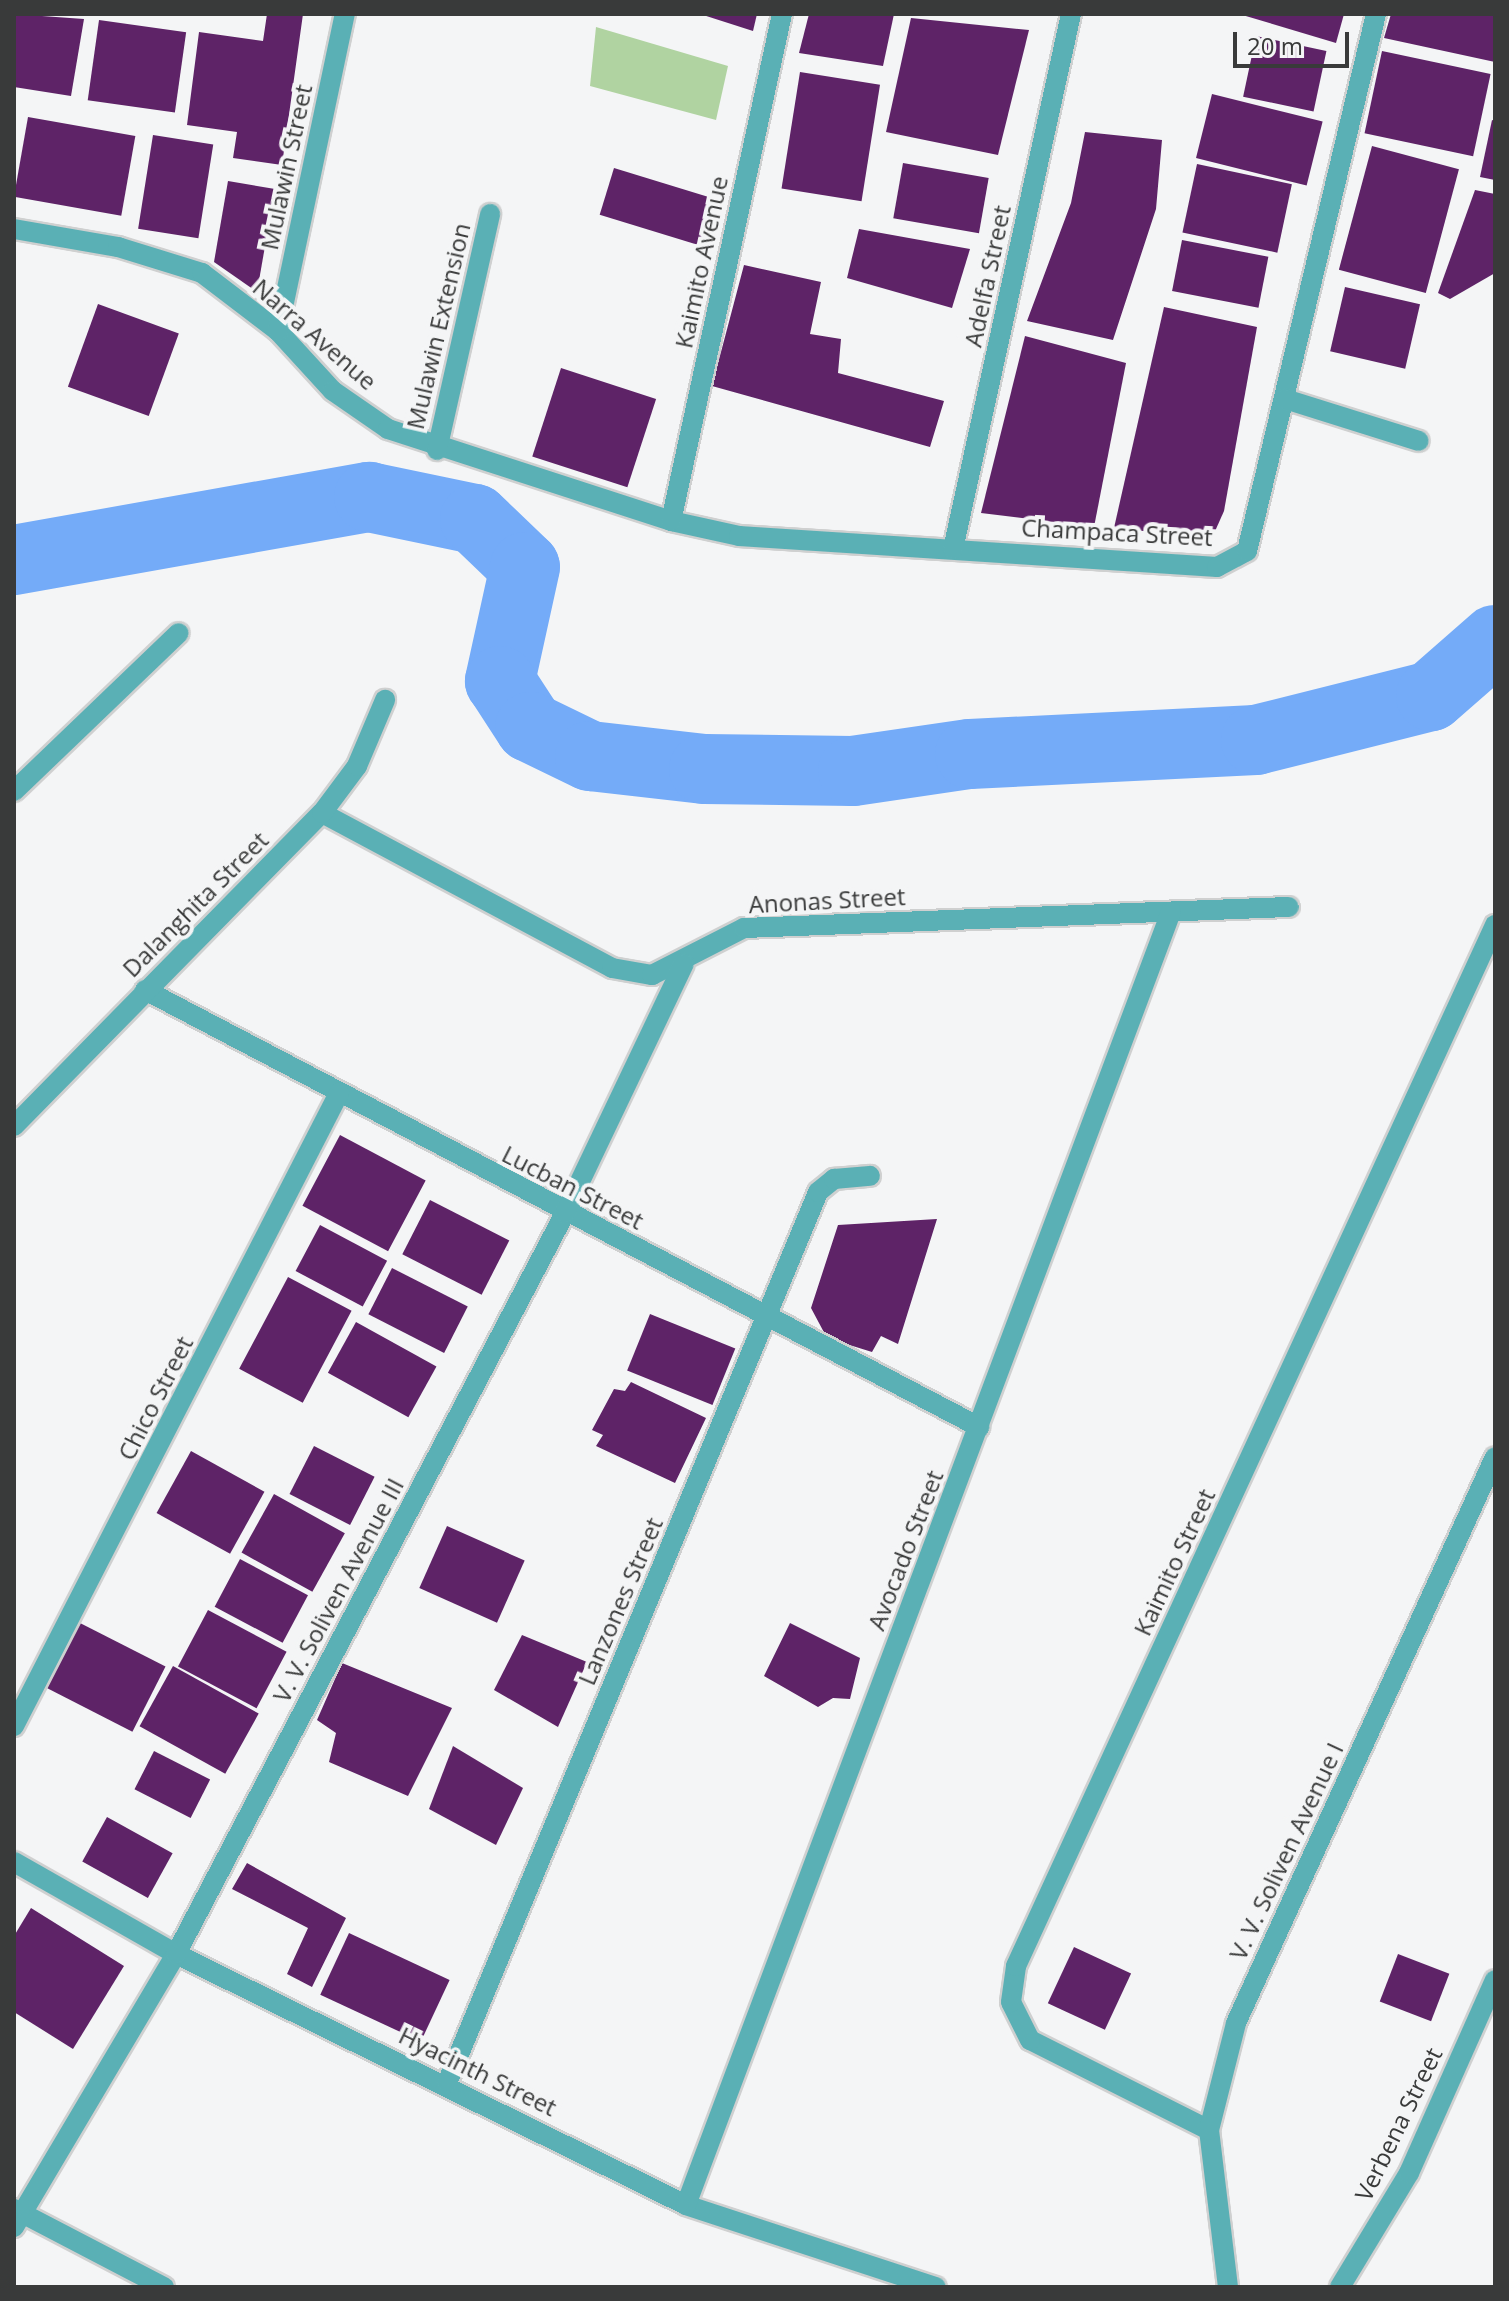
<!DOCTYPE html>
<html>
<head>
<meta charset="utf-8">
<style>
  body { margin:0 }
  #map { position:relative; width:1509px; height:2301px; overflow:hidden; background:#f4f5f6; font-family:"Open Sans",sans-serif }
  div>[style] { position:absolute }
  .green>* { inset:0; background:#b0d3a1 }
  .river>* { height:70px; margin:-35px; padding:0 35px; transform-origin:35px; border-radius:35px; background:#74abf8 }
  .building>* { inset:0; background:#5e2367; transform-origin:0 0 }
  .roads { filter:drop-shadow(2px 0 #cfd0d0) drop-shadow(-2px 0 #cfd0d0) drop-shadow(0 2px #cfd0d0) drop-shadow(0 -2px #cfd0d0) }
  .minor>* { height:20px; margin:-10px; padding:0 10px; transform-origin:10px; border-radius:10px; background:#5ab0b5 }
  span { translate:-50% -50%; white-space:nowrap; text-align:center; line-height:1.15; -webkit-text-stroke:8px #f4f5f6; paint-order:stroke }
  .street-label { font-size:24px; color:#393a3a }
  .frame { position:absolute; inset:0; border:16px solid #393a3a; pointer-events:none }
  .scale { position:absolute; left:1233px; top:32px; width:116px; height:36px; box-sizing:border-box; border:4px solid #393a3a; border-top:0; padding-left:10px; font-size:24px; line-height:28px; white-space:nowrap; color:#393a3a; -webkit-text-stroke:6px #f4f5f6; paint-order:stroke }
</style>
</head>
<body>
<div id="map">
  <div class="green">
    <i style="clip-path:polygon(596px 27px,728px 66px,716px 120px,590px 86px)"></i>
  </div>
  <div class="river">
    <i style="left:14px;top:560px;width:361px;rotate:-10.1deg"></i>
    <i style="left:369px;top:497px;width:108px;rotate:11.7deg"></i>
    <i style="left:475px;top:519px;width:69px;rotate:43.8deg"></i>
    <i style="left:525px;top:567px;width:117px;rotate:102.4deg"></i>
    <i style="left:500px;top:681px;width:55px;rotate:56.9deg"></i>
    <i style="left:530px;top:727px;width:67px;rotate:25.8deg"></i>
    <i style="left:590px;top:756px;width:115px;rotate:6.5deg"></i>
    <i style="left:704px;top:769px;width:149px;rotate:0.8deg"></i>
    <i style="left:853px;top:771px;width:118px;rotate:-8.3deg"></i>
    <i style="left:970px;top:754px;width:286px;rotate:-2.8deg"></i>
    <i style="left:1256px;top:740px;width:180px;rotate:-14.1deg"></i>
    <i style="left:1431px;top:696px;width:85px;rotate:-41.2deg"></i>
  </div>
  <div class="building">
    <i style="clip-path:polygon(14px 14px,84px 19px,71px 96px,14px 87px)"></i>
    <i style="clip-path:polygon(267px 14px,303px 14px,282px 165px,233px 158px,237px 132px,187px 125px,199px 32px,263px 41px)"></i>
    <i style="clip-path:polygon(700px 14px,757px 14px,753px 31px)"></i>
    <i style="clip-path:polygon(809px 14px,894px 14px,883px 66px,799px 53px)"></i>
    <i style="clip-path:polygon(1239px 14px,1344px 14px,1336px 43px)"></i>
    <i style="clip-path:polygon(1391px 14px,1495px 14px,1495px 62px,1384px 38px)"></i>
    <i style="clip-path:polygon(911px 18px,1029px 30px,998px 155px,886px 132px)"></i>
    <i style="left:99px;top:20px;width:88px;height:81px;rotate:8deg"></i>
    <i style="left:1256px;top:36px;width:72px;height:62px;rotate:12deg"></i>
    <i style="left:1382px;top:51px;width:111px;height:84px;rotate:12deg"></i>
    <i style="left:800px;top:72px;width:81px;height:118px;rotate:9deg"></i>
    <i style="left:1212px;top:94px;width:114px;height:66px;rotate:14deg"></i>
    <i style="left:28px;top:117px;width:109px;height:81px;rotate:10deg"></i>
    <i style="clip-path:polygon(1492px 120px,1495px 121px,1495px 180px,1480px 177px)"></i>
    <i style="clip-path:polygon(1085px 132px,1162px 140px,1156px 209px,1113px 340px,1027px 321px,1071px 203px)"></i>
    <i style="left:153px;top:135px;width:61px;height:95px;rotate:9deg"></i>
    <i style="left:1372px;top:146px;width:90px;height:128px;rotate:15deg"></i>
    <i style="left:903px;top:163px;width:87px;height:56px;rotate:10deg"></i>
    <i style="left:1197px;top:164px;width:97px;height:70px;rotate:12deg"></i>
    <i style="left:614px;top:168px;width:104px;height:49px;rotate:17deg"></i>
    <i style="clip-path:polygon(228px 181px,275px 189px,257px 292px,214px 262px)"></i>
    <i style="clip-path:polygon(1475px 190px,1495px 194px,1495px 273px,1450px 299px,1438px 293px)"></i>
    <i style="clip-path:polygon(859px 229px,970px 249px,952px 308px,847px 278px)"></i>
    <i style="left:1182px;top:240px;width:88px;height:52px;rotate:11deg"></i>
    <i style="clip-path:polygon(744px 265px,821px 282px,810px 334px,841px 339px,838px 373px,944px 401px,930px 447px,712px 386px)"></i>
    <i style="left:1345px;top:287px;width:77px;height:66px;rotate:13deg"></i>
    <i style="left:98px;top:304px;width:86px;height:88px;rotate:20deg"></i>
    <i style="clip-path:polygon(1164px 307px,1257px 327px,1224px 511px,1212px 538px,1114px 528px)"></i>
    <i style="clip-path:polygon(1025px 336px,1126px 363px,1094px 527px,981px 513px)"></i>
    <i style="left:561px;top:368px;width:100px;height:93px;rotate:18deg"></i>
    <i style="left:340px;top:1135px;width:97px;height:80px;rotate:28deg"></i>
    <i style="left:430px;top:1200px;width:89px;height:61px;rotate:27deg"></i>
    <i style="clip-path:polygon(937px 1219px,898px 1344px,881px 1336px,872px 1352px,827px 1338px,811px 1308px,838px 1225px)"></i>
    <i style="left:320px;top:1225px;width:76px;height:52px;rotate:28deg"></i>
    <i style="left:392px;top:1268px;width:85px;height:52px;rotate:27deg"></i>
    <i style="left:288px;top:1277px;width:72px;height:104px;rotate:28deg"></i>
    <i style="left:650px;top:1314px;width:92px;height:61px;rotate:22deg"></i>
    <i style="left:356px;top:1322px;width:92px;height:58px;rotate:29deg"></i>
    <i style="clip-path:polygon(631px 1382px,706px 1418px,675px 1483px,596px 1446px,603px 1435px,592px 1430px,614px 1389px,625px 1391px)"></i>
    <i style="left:314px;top:1446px;width:68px;height:54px;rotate:27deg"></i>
    <i style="left:191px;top:1451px;width:84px;height:71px;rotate:29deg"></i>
    <i style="left:274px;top:1494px;width:81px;height:67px;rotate:29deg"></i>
    <i style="left:447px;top:1526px;width:85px;height:68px;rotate:24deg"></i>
    <i style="left:240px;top:1559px;width:77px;height:54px;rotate:28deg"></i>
    <i style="left:208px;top:1610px;width:89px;height:64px;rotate:28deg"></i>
    <i style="left:80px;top:1623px;width:96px;height:73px;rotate:27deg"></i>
    <i style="clip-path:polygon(790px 1623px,860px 1658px,850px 1699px,833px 1698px,818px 1707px,764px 1676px)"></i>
    <i style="clip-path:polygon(522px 1635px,587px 1662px,558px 1727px,494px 1690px)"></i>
    <i style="clip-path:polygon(342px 1663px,452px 1708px,408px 1796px,329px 1762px,336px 1733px,317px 1720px)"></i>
    <i style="left:173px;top:1666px;width:98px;height:69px;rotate:29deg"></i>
    <i style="clip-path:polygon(453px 1746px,523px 1788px,496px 1845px,429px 1809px)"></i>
    <i style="left:154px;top:1751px;width:63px;height:43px;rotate:27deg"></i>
    <i style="left:107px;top:1817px;width:75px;height:51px;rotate:29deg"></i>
    <i style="clip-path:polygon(247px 1863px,346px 1918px,312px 1987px,287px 1974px,308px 1928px,232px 1889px)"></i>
    <i style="clip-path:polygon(31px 1908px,124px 1966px,73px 2049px,14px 2012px,14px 1936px)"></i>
    <i style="left:349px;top:1933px;width:111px;height:68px;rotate:25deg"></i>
    <i style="left:1074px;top:1947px;width:63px;height:62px;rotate:25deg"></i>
    <i style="left:1398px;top:1954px;width:55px;height:51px;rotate:21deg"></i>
  </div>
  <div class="roads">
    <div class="minor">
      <i style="left:14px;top:229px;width:106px;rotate:9.8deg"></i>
      <i style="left:118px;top:247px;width:88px;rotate:17.2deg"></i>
      <i style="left:202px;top:273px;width:96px;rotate:37.3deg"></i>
      <i style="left:278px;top:331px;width:81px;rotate:47.5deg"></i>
      <i style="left:333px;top:391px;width:67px;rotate:34.6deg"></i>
      <i style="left:388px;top:429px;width:298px;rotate:18deg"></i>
      <i style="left:671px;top:521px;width:70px;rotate:12.4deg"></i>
      <i style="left:739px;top:536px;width:479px;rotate:3.7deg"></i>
      <i style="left:1217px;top:567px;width:34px;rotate:-28deg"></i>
      <i style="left:1247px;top:551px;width:552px;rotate:-76.49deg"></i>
      <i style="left:278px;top:331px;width:324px;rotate:-78.1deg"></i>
      <i style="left:1285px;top:399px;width:140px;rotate:17.4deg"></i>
      <i style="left:437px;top:450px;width:242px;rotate:-77.3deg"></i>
      <i style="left:671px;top:521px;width:519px;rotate:-77.65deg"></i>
      <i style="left:953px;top:549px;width:548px;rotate:-77.56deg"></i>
      <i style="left:14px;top:791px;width:228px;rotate:-43.8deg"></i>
      <i style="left:322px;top:813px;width:329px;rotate:28.1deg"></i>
      <i style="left:612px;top:968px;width:41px;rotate:9.9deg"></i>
      <i style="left:652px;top:975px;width:103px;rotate:-27.1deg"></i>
      <i style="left:744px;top:928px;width:545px;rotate:-2.21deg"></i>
      <i style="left:145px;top:990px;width:942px;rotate:27.65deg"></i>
      <i style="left:14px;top:1126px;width:439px;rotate:-45.5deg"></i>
      <i style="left:322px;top:813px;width:59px;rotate:-53.3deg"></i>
      <i style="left:357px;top:766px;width:72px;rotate:-67deg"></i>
      <i style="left:14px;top:1726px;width:712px;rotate:-62.82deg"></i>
      <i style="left:14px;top:1862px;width:186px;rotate:29.6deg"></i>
      <i style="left:176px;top:1954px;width:568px;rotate:26.2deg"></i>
      <i style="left:686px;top:2205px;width:263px;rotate:18.2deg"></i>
      <i style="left:447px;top:2083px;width:965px;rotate:-67.39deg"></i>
      <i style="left:818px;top:1192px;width:21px;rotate:-39deg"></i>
      <i style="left:834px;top:1179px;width:36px;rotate:-5deg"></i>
      <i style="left:1209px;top:2130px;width:200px;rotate:-153.3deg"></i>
      <i style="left:1030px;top:2040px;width:42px;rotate:-116.6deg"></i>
      <i style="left:1011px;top:2002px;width:36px;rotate:-82deg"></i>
      <i style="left:1016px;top:1966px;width:1146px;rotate:-65.29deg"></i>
      <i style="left:686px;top:2205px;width:1381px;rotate:-69.44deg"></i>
      <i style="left:14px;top:2209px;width:169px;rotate:27.5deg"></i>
      <i style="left:14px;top:2227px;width:317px;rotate:-59.3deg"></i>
      <i style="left:176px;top:1954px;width:837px;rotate:-62.3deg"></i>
      <i style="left:565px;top:1213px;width:276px;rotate:-64.5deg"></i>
      <i style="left:1228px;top:2287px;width:158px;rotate:-96.9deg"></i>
      <i style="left:1209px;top:2130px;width:110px;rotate:-75.8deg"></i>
      <i style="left:1236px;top:2023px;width:622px;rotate:-65.41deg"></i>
      <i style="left:1340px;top:2287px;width:133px;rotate:-58.8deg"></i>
      <i style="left:1409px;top:2173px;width:211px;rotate:-66deg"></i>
    </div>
  </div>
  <div class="street-label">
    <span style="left:286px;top:167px;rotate:-78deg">Mulawin Street</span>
    <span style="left:701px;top:262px;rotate:-78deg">Kaimito Avenue</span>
    <span style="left:987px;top:276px;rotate:-78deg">Adelfa Street</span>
    <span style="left:438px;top:326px;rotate:-77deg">Mulawin Extension</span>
    <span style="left:315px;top:334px;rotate:41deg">Narra Avenue</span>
    <span style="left:1117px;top:532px;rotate:3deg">Champaca Street</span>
    <span style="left:827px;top:900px;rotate:-3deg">Anonas Street</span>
    <span style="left:195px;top:904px;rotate:-45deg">Dalanghita Street</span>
    <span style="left:573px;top:1187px;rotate:27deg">Lucban Street</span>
    <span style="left:155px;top:1398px;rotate:-63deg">Chico Street</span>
    <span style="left:905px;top:1550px;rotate:-69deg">Avocado Street</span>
    <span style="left:1174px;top:1562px;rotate:-65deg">Kaimito Street</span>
    <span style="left:338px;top:1590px;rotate:-62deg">V. V. Soliven Avenue III</span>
    <span style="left:620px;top:1601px;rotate:-67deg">Lanzones Street</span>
    <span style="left:1286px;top:1851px;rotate:-65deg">V. V. Soliven Avenue I</span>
    <span style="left:478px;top:2071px;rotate:26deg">Hyacinth Street</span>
    <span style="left:1398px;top:2124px;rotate:-64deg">Verbena Street</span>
  </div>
  <div class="frame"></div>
  <div class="scale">20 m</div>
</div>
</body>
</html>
